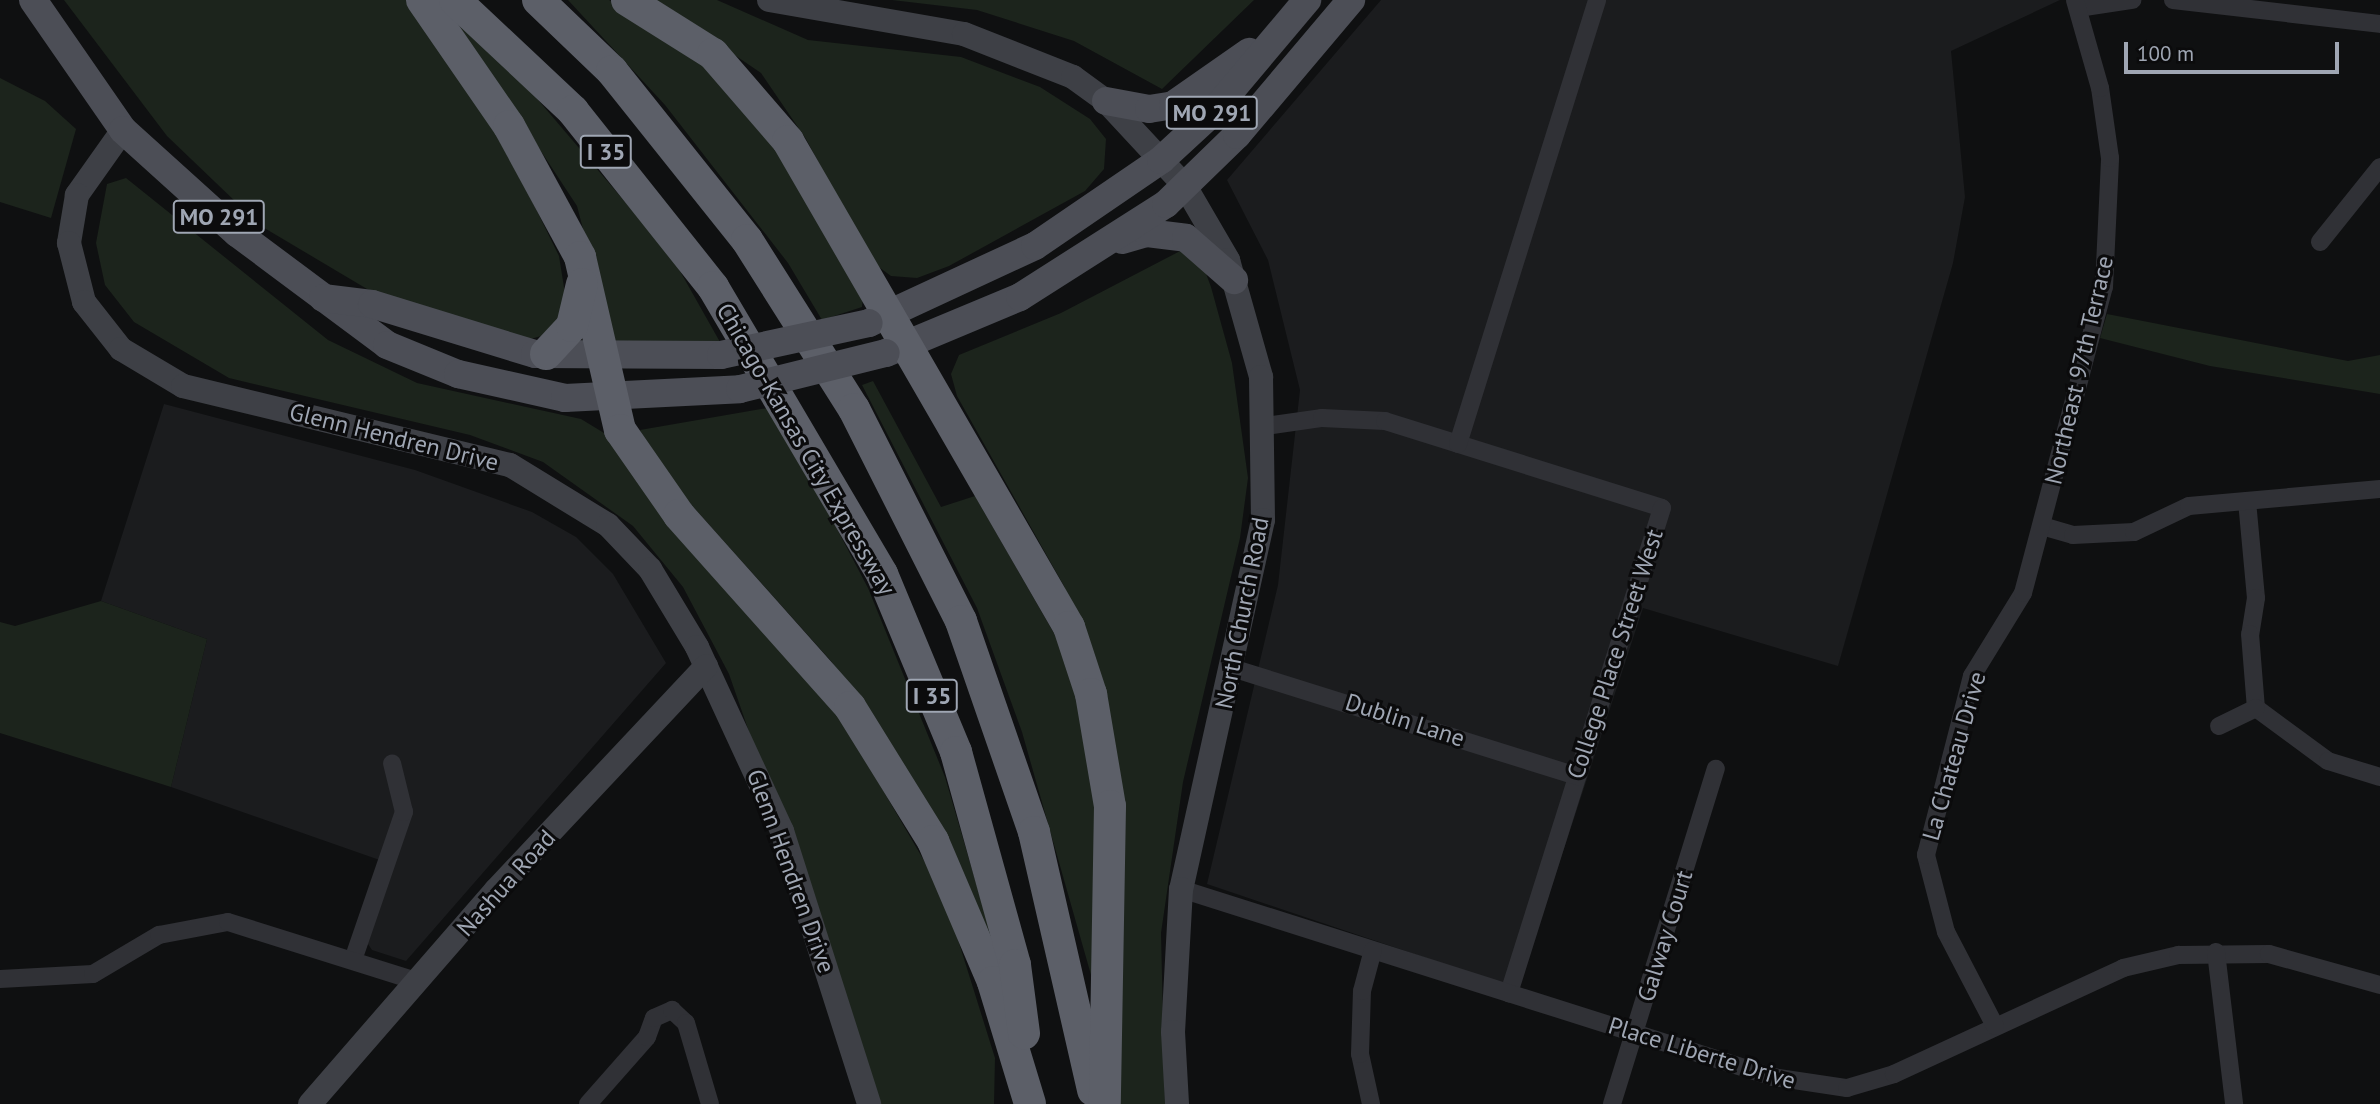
<!DOCTYPE html>
<html>
<head>
<meta charset="utf-8">
<style>
  body { margin:0 }
  #map { position:relative; width:2380px; height:1104px; overflow:hidden; background:#0f1011; font-family:"PT Sans",sans-serif }
  div>[style] { position:absolute }
  .built>* { inset:0; background:#1b1c1e }
  .green>* { inset:0; background:#1c241c }
  .street>* { height:18px; margin:-9px; padding:0 9px; transform-origin:9px; border-radius:9px; background:#303136 }
  .secondary>* { height:24px; margin:-12px; padding:0 12px; transform-origin:12px; border-radius:12px; background:#3e4046 }
  .primary>* { height:28px; margin:-14px; padding:0 14px; transform-origin:14px; border-radius:14px; background:#4c4e56 }
  .highway>* { height:32px; margin:-16px; padding:0 16px; transform-origin:16px; border-radius:16px; background:#5c5f68 }
  .primary-bridge>* { height:28px; margin:-14px; padding:0 14px; transform-origin:14px; border-radius:14px; background:#4c4e56 }
  span { translate:-50% -50%; white-space:nowrap; text-align:center; line-height:1.15; -webkit-text-stroke:6px #0b0b0c; paint-order:stroke }
  .shield-label span { padding:2px 5px; background:#0b0b0c; border:2px solid; border-radius:5px; -webkit-text-stroke-width:0 }
  .shield-label { font-size:23px; color:#9fa6b3; font-weight:700 }
  .street-label { font-size:24px; color:#9fa6b3 }
  .scale { position:absolute; left:2124px; top:42px; width:215px; height:32px; box-sizing:border-box; border:4px solid #9fa6b3; border-top:0; padding-left:9px; font-size:21px; line-height:24px; white-space:nowrap; color:#9fa6b3; -webkit-text-stroke:5px #0b0b0c; paint-order:stroke }
</style>
</head>
<body>
<div id="map">
  <div class="built">
    <i style="clip-path:polygon(1381px 0,2060px 0,1951px 51px,1965px 197px,1953px 263px,1838px 666px,1643px 608px,1518px 989px,1207px 884px,1278px 585px,1300px 390px,1268px 260px,1227px 180px)"></i>
    <i style="clip-path:polygon(164px 404px,415px 470px,532px 512px,576px 537px,613px 574px,666px 663px,406px 961px,372px 950px,366px 941px,391px 864px,171px 787px,207px 639px,101px 601px)"></i>
  </div>
  <div class="green">
    <i style="clip-path:polygon(64px 0,407px 0,509px 154px,559px 256px,566px 300px,557px 320px,541px 336px,524px 341px,478px 331px,367px 289px,261px 226px,167px 136px)"></i>
    <i style="clip-path:polygon(568px 0,609px 0,689px 47px,775px 142px,863px 298px,862px 307px,822px 320px,788px 263px,665px 105px)"></i>
    <i style="clip-path:polygon(654px 0,717px 0,808px 40px,961px 57px,1040px 87px,1090px 119px,1106px 139px,1104px 169px,1085px 191px,949px 266px,917px 278px,891px 276px,872px 262px,806px 139px,761px 73px)"></i>
    <i style="clip-path:polygon(892px 0,1254px 0,1162px 89px,1074px 41px,977px 10px)"></i>
    <i style="clip-path:polygon(449px 11px,510px 67px,672px 257px,720px 342px,613px 343px,577px 206px)"></i>
    <i style="clip-path:polygon(0 78px,45px 101px,76px 129px,51px 218px,0 202px)"></i>
    <i style="clip-path:polygon(126px 178px,328px 340px,417px 383px,581px 419px,609px 436px,846px 727px,884px 792px,944px 895px,995px 1058px,994px 1104px,878px 1104px,729px 674px,683px 587px,633px 526px,543px 462px,470px 435px,229px 378px,134px 322px,105px 285px,96px 243px,107px 184px)"></i>
    <i style="clip-path:polygon(1184px 249px,1202px 263px,1211px 287px,1232px 363px,1248px 478px,1240px 538px,1183px 782px,1161px 933px,1165px 1104px,1116px 1104px,1097px 683px,1064px 586px,957px 396px,951px 374px,959px 355px,1061px 313px)"></i>
    <i style="clip-path:polygon(2107px 314px,2348px 361px,2380px 355px,2380px 394px,2210px 366px,2100px 338px)"></i>
    <i style="clip-path:polygon(873px 381px,941px 507px,975px 496px,1063px 649px,1094px 748px,1095px 989px,1022px 732px,977px 608px,862px 385px)"></i>
    <i style="clip-path:polygon(773px 407px,868px 588px,945px 777px,995px 948px,896px 758px,831px 661px,653px 462px,640px 430px)"></i>
    <i style="clip-path:polygon(101px 601px,207px 639px,171px 787px,0 733px,0 622px,15px 626px)"></i>
  </div>
  <div class="street">
    <i style="left:2173px;top:0;width:208px;rotate:6.6deg"></i>
    <i style="left:2078px;top:8px;width:55px;rotate:-8.4deg"></i>
    <i style="left:2320px;top:242px;width:96px;rotate:-51.3deg"></i>
    <i style="left:1265px;top:426px;width:58px;rotate:-8deg"></i>
    <i style="left:1322px;top:418px;width:63px;rotate:2.7deg"></i>
    <i style="left:1385px;top:421px;width:290px;rotate:17.4deg"></i>
    <i style="left:1662px;top:508px;width:509px;rotate:107.51deg"></i>
    <i style="left:1458px;top:444px;width:465px;rotate:-72.6deg"></i>
    <i style="left:2247px;top:501px;width:97px;rotate:84.7deg"></i>
    <i style="left:2256px;top:598px;width:36px;rotate:99deg"></i>
    <i style="left:2250px;top:634px;width:74px;rotate:85.4deg"></i>
    <i style="left:2042px;top:526px;width:32px;rotate:16deg"></i>
    <i style="left:2073px;top:535px;width:61px;rotate:-2.8deg"></i>
    <i style="left:2134px;top:532px;width:61px;rotate:-25.3deg"></i>
    <i style="left:2189px;top:506px;width:192px;rotate:-5.1deg"></i>
    <i style="left:1232px;top:668px;width:362px;rotate:17.4deg"></i>
    <i style="left:2256px;top:708px;width:89px;rotate:36.4deg"></i>
    <i style="left:2328px;top:761px;width:54px;rotate:17.1deg"></i>
    <i style="left:2219px;top:726px;width:41px;rotate:-25.9deg"></i>
    <i style="left:1181px;top:889px;width:621px;rotate:17.62deg"></i>
    <i style="left:1773px;top:1077px;width:75px;rotate:8.5deg"></i>
    <i style="left:1847px;top:1088px;width:49px;rotate:-16.6deg"></i>
    <i style="left:1894px;top:1074px;width:252px;rotate:-24.8deg"></i>
    <i style="left:2123px;top:968px;width:57px;rotate:-13.3deg"></i>
    <i style="left:2178px;top:955px;width:91px;rotate:-0.6deg"></i>
    <i style="left:2269px;top:954px;width:115px;rotate:15.6deg"></i>
    <i style="left:2216px;top:952px;width:153px;rotate:83.2deg"></i>
    <i style="left:353px;top:960px;width:157px;rotate:-71deg"></i>
    <i style="left:404px;top:812px;width:50px;rotate:-103.8deg"></i>
    <i style="left:0;top:979px;width:93px;rotate:-3.1deg"></i>
    <i style="left:93px;top:974px;width:77px;rotate:-30.6deg"></i>
    <i style="left:159px;top:935px;width:70px;rotate:-10.7deg"></i>
    <i style="left:228px;top:922px;width:200px;rotate:17.4deg"></i>
    <i style="left:1995px;top:1026px;width:106px;rotate:-117.5deg"></i>
    <i style="left:1946px;top:932px;width:80px;rotate:-104.6deg"></i>
    <i style="left:1926px;top:855px;width:185px;rotate:-75.6deg"></i>
    <i style="left:1972px;top:676px;width:97px;rotate:-58.4deg"></i>
    <i style="left:2023px;top:593px;width:317px;rotate:-75.2deg"></i>
    <i style="left:2104px;top:287px;width:129px;rotate:-87.3deg"></i>
    <i style="left:2110px;top:158px;width:71px;rotate:-98.1deg"></i>
    <i style="left:2100px;top:88px;width:91px;rotate:-105.9deg"></i>
    <i style="left:588px;top:1104px;width:89px;rotate:-48.6deg"></i>
    <i style="left:647px;top:1037px;width:20px;rotate:-70deg"></i>
    <i style="left:654px;top:1018px;width:20px;rotate:-24deg"></i>
    <i style="left:672px;top:1010px;width:19px;rotate:43deg"></i>
    <i style="left:686px;top:1023px;width:84px;rotate:73.5deg"></i>
    <i style="left:1371px;top:1104px;width:51px;rotate:-102.4deg"></i>
    <i style="left:1360px;top:1054px;width:63px;rotate:-88.2deg"></i>
    <i style="left:1362px;top:991px;width:42px;rotate:-75deg"></i>
    <i style="left:1612px;top:1104px;width:351px;rotate:-72.8deg"></i>
  </div>
  <div class="secondary">
    <i style="left:769px;top:0;width:198px;rotate:9.9deg"></i>
    <i style="left:964px;top:34px;width:117px;rotate:21.5deg"></i>
    <i style="left:1073px;top:77px;width:41px;rotate:36deg"></i>
    <i style="left:1106px;top:101px;width:116px;rotate:47.1deg"></i>
    <i style="left:1185px;top:186px;width:86px;rotate:59.8deg"></i>
    <i style="left:1228px;top:260px;width:122px;rotate:74.2deg"></i>
    <i style="left:1261px;top:377px;width:143px;rotate:89.2deg"></i>
    <i style="left:1263px;top:520px;width:378px;rotate:102.5deg"></i>
    <i style="left:1181px;top:889px;width:143px;rotate:93.2deg"></i>
    <i style="left:1173px;top:1032px;width:72px;rotate:86.8deg"></i>
    <i style="left:123px;top:130px;width:80px;rotate:125.3deg"></i>
    <i style="left:77px;top:195px;width:49px;rotate:99.5deg"></i>
    <i style="left:69px;top:243px;width:61px;rotate:75.7deg"></i>
    <i style="left:84px;top:302px;width:60px;rotate:51.8deg"></i>
    <i style="left:121px;top:349px;width:72px;rotate:30.8deg"></i>
    <i style="left:183px;top:386px;width:336px;rotate:13.6deg"></i>
    <i style="left:510px;top:465px;width:115px;rotate:31.5deg"></i>
    <i style="left:608px;top:525px;width:61px;rotate:46.3deg"></i>
    <i style="left:650px;top:569px;width:91px;rotate:58.9deg"></i>
    <i style="left:697px;top:647px;width:203px;rotate:65.2deg"></i>
    <i style="left:782px;top:831px;width:287px;rotate:72.3deg"></i>
    <i style="left:310px;top:1104px;width:284px;rotate:-49deg"></i>
    <i style="left:496px;top:890px;width:307px;rotate:-46.8deg"></i>
  </div>
  <div class="primary">
    <i style="left:33px;top:0;width:158px;rotate:55.3deg"></i>
    <i style="left:123px;top:130px;width:154px;rotate:42.1deg"></i>
    <i style="left:237px;top:233px;width:187px;rotate:36.7deg"></i>
    <i style="left:387px;top:345px;width:77px;rotate:22.2deg"></i>
    <i style="left:458px;top:374px;width:110px;rotate:12.6deg"></i>
    <i style="left:565px;top:398px;width:175px;rotate:-2.9deg"></i>
    <i style="left:1106px;top:101px;width:44px;rotate:10.5deg"></i>
    <i style="left:1149px;top:109px;width:24px;rotate:-9deg"></i>
    <i style="left:1173px;top:105px;width:93px;rotate:-34.9deg"></i>
    <i style="left:1122px;top:240px;width:26px;rotate:-16deg"></i>
    <i style="left:1147px;top:233px;width:39px;rotate:7deg"></i>
    <i style="left:1186px;top:238px;width:64px;rotate:41.2deg"></i>
    <i style="left:323px;top:298px;width:49px;rotate:7deg"></i>
    <i style="left:372px;top:304px;width:170px;rotate:17.1deg"></i>
    <i style="left:535px;top:354px;width:186px;rotate:0.3deg"></i>
    <i style="left:869px;top:323px;width:183px;rotate:-24.9deg"></i>
    <i style="left:1035px;top:246px;width:153px;rotate:-34.3deg"></i>
    <i style="left:1161px;top:160px;width:69px;rotate:-42.7deg"></i>
    <i style="left:1212px;top:113px;width:148px;rotate:-49.9deg"></i>
    <i style="left:886px;top:353px;width:145px;rotate:-22.7deg"></i>
    <i style="left:1020px;top:297px;width:173px;rotate:-32.5deg"></i>
    <i style="left:1166px;top:204px;width:99px;rotate:-44.2deg"></i>
    <i style="left:1237px;top:135px;width:177px;rotate:-49.8deg"></i>
  </div>
  <div class="highway">
    <i style="left:422px;top:0;width:153px;rotate:55.4deg"></i>
    <i style="left:509px;top:126px;width:149px;rotate:61.5deg"></i>
    <i style="left:580px;top:257px;width:178px;rotate:77deg"></i>
    <i style="left:620px;top:430px;width:103px;rotate:55.2deg"></i>
    <i style="left:679px;top:515px;width:257px;rotate:48.3deg"></i>
    <i style="left:850px;top:707px;width:158px;rotate:58.2deg"></i>
    <i style="left:933px;top:841px;width:153px;rotate:66.9deg"></i>
    <i style="left:993px;top:982px;width:127px;rotate:73.1deg"></i>
    <i style="left:455px;top:0;width:162px;rotate:43.2deg"></i>
    <i style="left:573px;top:111px;width:225px;rotate:51.5deg"></i>
    <i style="left:713px;top:287px;width:333px;rotate:59.5deg"></i>
    <i style="left:882px;top:574px;width:193px;rotate:67.4deg"></i>
    <i style="left:956px;top:752px;width:221px;rotate:74.5deg"></i>
    <i style="left:1015px;top:965px;width:69px;rotate:82.5deg"></i>
    <i style="left:538px;top:0;width:103px;rotate:43.8deg"></i>
    <i style="left:612px;top:71px;width:216px;rotate:51.4deg"></i>
    <i style="left:747px;top:240px;width:200px;rotate:57.7deg"></i>
    <i style="left:854px;top:409px;width:237px;rotate:63.2deg"></i>
    <i style="left:961px;top:621px;width:223px;rotate:70.9deg"></i>
    <i style="left:1034px;top:832px;width:265px;rotate:77.1deg"></i>
    <i style="left:627px;top:0;width:102px;rotate:32.1deg"></i>
    <i style="left:713px;top:54px;width:115px;rotate:49.2deg"></i>
    <i style="left:788px;top:141px;width:561px;rotate:59.96deg"></i>
    <i style="left:1069px;top:627px;width:71px;rotate:71.8deg"></i>
    <i style="left:1091px;top:694px;width:114px;rotate:80.4deg"></i>
    <i style="left:1110px;top:806px;width:298px;rotate:91deg"></i>
    <i style="left:546px;top:354px;width:38px;rotate:-47deg"></i>
    <i style="left:572px;top:326px;width:43px;rotate:-76.6deg"></i>
  </div>
  <div class="primary-bridge">
    <i style="left:721px;top:355px;width:151px;rotate:-12.2deg"></i>
    <i style="left:740px;top:389px;width:150px;rotate:-13.9deg"></i>
  </div>
  <div class="shield-label">
    <span style="left:1212px;top:113px">MO 291</span>
    <span style="left:606px;top:152px">I 35</span>
    <span style="left:219px;top:217px">MO 291</span>
    <span style="left:932px;top:696px">I 35</span>
  </div>
  <div class="street-label">
    <span style="left:2079px;top:370px;rotate:-77deg">Northeast 97th Terrace</span>
    <span style="left:394px;top:437px;rotate:14deg">Glenn Hendren Drive</span>
    <span style="left:806px;top:449px;rotate:60deg">Chicago-Kansas City Expressway</span>
    <span style="left:1242px;top:613px;rotate:-79deg">North Church Road</span>
    <span style="left:1615px;top:654px;rotate:-72deg">College Place Street West</span>
    <span style="left:1405px;top:720px;rotate:18deg">Dublin Lane</span>
    <span style="left:1954px;top:756px;rotate:-74deg">La Chateau Drive</span>
    <span style="left:791px;top:871px;rotate:70deg">Glenn Hendren Drive</span>
    <span style="left:506px;top:883px;rotate:-48deg">Nashua Road</span>
    <span style="left:1665px;top:936px;rotate:-73deg">Galway Court</span>
    <span style="left:1702px;top:1053px;rotate:17deg">Place Liberte Drive</span>
  </div>
  <div class="scale">100 m</div>
</div>
</body>
</html>
